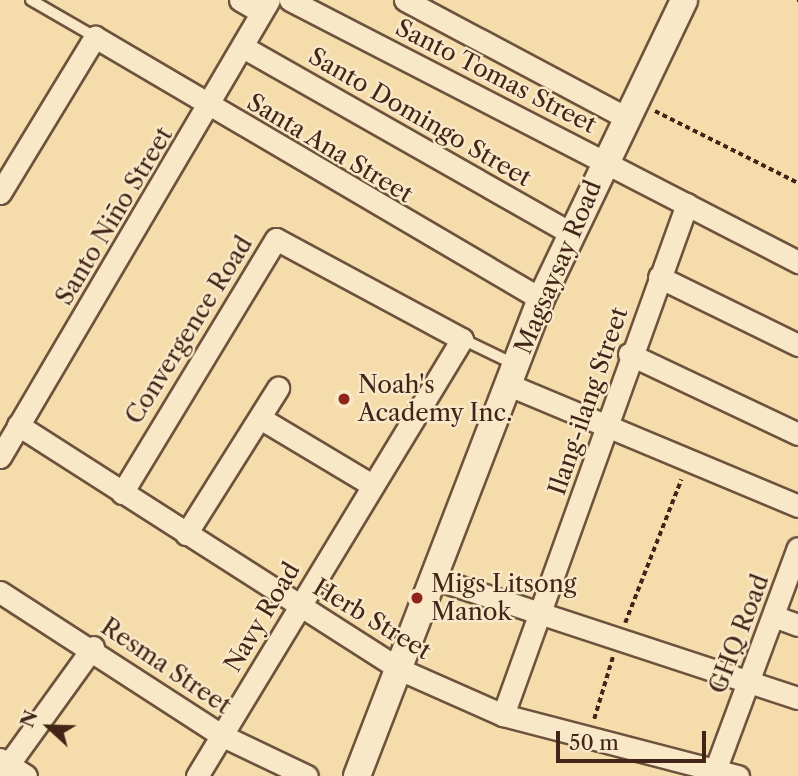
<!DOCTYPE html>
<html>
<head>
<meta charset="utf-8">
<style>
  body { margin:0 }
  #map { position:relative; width:798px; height:776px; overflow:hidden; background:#f4dcab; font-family:"Libre Caslon Text",serif }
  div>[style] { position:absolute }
  .path>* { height:3.5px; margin-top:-1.75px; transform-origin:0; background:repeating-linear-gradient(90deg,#432418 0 5px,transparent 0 8.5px) }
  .roads { filter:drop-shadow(2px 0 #6f523d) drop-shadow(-2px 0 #6f523d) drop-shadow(0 2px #6f523d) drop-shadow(0 -2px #6f523d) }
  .service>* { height:10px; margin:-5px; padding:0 5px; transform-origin:5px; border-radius:5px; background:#f8e8c8 }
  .minor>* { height:21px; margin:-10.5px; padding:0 10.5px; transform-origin:10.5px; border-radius:10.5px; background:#f8e8c8 }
  .tertiary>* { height:26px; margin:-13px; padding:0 13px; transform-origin:13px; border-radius:13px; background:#f8e8c8 }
  .dots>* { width:19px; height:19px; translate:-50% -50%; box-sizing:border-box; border:4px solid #f8e8c8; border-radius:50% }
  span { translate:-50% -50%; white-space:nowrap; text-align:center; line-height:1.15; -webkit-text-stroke:5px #f8e8c8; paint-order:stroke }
  .street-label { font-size:24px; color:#432418 }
  .poi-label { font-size:24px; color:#432418 }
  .left { translate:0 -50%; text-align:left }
  .north { position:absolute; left:14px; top:692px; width:70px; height:70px; -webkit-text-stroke:5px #f8e8c8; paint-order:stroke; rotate:292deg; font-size:19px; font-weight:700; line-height:28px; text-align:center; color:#432418 }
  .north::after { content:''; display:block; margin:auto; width:24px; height:32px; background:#432418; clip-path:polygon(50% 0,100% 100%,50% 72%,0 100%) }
  .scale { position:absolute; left:556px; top:731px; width:150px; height:32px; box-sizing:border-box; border:4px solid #432418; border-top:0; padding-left:9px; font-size:21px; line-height:24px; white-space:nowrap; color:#432418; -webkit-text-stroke:5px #f8e8c8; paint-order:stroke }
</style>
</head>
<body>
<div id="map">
  <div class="path">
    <i style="left:797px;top:0;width:1px"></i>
    <i style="left:655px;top:111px;width:160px;rotate:26.7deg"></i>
    <i style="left:625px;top:623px;width:154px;rotate:-68.6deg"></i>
    <i style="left:594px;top:719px;width:66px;rotate:-73.2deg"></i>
  </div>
  <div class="roads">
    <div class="service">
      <i style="left:31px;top:0;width:74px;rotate:30deg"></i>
      <i style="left:462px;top:339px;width:60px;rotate:25.7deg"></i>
    </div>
    <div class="minor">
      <i style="left:240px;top:0;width:24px;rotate:30deg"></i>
      <i style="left:290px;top:0;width:572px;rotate:27.28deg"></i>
      <i style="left:405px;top:0;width:249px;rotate:28deg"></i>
      <i style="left:243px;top:47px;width:377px;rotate:29.6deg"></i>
      <i style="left:0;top:193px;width:183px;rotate:-58.7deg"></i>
      <i style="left:95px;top:37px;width:517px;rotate:30.43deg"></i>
      <i style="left:659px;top:277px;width:155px;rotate:26.1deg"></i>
      <i style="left:629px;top:354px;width:187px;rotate:25.3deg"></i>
      <i style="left:509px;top:385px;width:313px;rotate:22.7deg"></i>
      <i style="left:260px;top:418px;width:131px;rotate:30.9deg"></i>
      <i style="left:18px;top:425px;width:452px;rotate:32.6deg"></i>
      <i style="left:399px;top:669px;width:114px;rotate:23.9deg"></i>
      <i style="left:503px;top:715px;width:243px;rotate:14.6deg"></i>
      <i style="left:0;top:457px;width:530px;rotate:-59.52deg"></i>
      <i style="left:122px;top:493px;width:297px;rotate:-58.8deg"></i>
      <i style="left:276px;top:239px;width:211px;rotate:28.3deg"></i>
      <i style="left:462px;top:339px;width:511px;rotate:121.23deg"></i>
      <i style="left:186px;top:534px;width:173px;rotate:-57.8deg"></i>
      <i style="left:433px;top:578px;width:384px;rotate:18.2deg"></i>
      <i style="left:0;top:592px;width:263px;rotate:32.9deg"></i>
      <i style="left:221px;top:735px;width:95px;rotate:25.5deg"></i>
      <i style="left:776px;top:617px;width:23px;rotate:20deg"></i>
      <i style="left:503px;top:715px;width:543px;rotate:-70.2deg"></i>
      <i style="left:0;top:759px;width:31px;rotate:33deg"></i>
      <i style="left:0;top:776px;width:159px;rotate:-54.2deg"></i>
      <i style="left:713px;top:776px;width:243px;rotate:-69.6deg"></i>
    </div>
    <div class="tertiary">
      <i style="left:357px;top:776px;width:511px;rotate:-68.91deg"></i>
      <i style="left:541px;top:299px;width:331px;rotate:-64.4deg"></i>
    </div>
  </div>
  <div class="dots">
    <i style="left:344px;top:399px;background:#8f2418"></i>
    <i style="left:417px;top:598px;background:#8f2418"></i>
  </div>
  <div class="street-label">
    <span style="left:496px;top:76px;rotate:27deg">Santo Tomas Street</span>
    <span style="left:420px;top:117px;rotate:30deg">Santo Domingo Street</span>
    <span style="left:330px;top:148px;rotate:31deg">Santa Ana Street</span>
    <span style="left:114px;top:216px;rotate:-59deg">Santo Niño Street</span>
    <span style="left:558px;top:267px;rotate:-67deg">Magsaysay Road</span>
    <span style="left:189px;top:330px;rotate:-58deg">Convergence Road</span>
    <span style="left:588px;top:401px;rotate:-71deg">Ilang-ilang Street</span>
    <span style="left:262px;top:617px;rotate:-59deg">Navy Road</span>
    <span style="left:372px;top:619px;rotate:31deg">Herb Street</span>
    <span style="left:739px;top:634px;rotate:-69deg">GHQ Road</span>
    <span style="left:166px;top:666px;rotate:34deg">Resma Street</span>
  </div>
  <div class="poi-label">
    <span class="left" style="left:358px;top:399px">Noah's<br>Academy Inc.</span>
    <span class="left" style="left:431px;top:598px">Migs Litsong<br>Manok</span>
  </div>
  <div class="north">N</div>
  <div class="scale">50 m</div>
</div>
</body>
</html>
